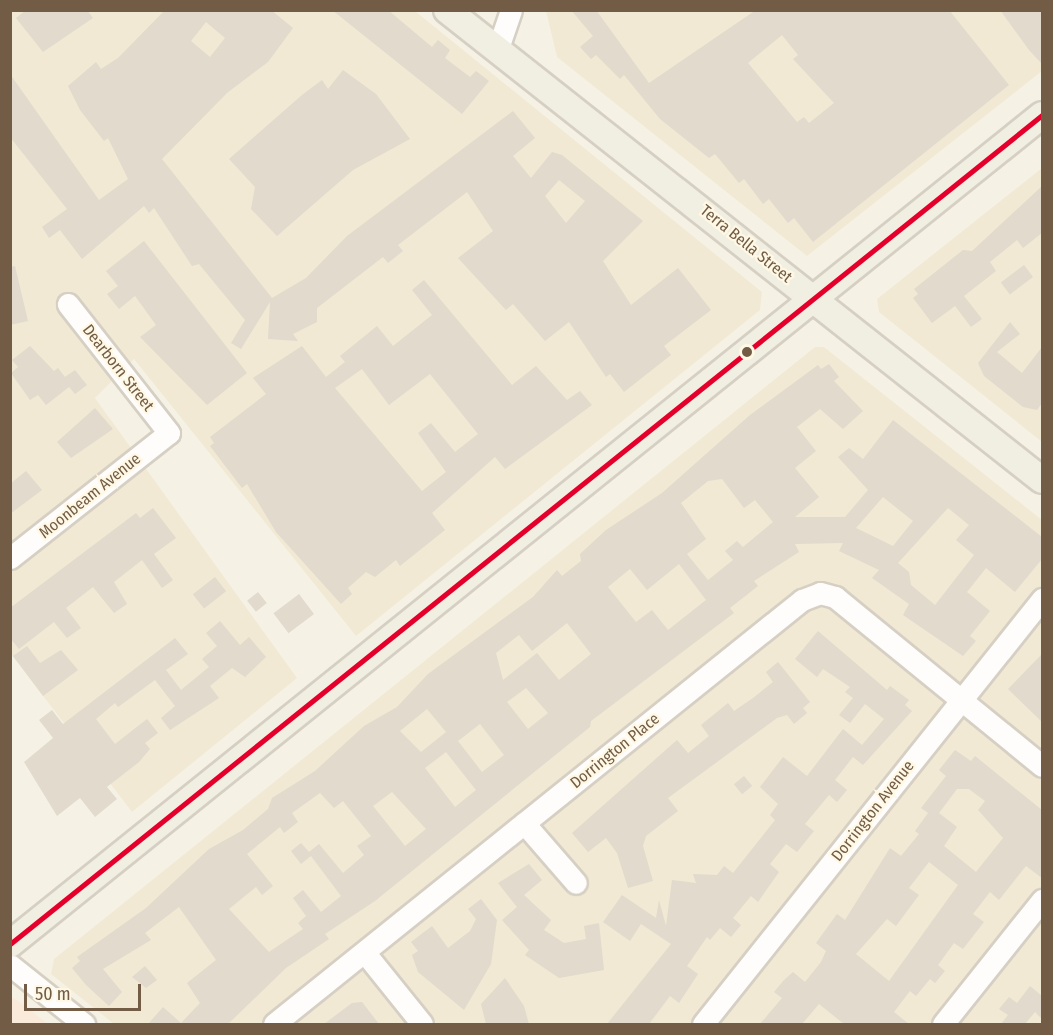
<!DOCTYPE html>
<html>
<head>
<meta charset="utf-8">
<style>
  body { margin:0 }
  #map { position:relative; width:1053px; height:1035px; overflow:hidden; background:#f5f2e5; font-family:"Fira Sans Condensed",sans-serif }
  div>[style] { position:absolute }
  .residential>* { inset:0; background:#f1e9d4 }
  .commercial>* { inset:0; background:#f9eada }
  .building>* { inset:0; background:#e1dacd; transform-origin:0 0 }
  .roads { filter:drop-shadow(2px 0 #d6cfc3) drop-shadow(-2px 0 #d6cfc3) drop-shadow(0 2px #d6cfc3) drop-shadow(0 -2px #d6cfc3) }
  .minor>* { height:21px; margin:-10.5px; padding:0 10.5px; transform-origin:10.5px; border-radius:10.5px; background:#fefdfb }
  .major>* { height:26px; margin:-13px; padding:0 13px; transform-origin:13px; border-radius:13px; background:#f1eee2 }
  .bus-1>* { height:4.5px; margin:-2.25px; padding:0 2.25px; transform-origin:2.25px; border-radius:2.25px; background:#e4002b }
  .dots>* { width:16px; height:16px; translate:-50% -50%; box-sizing:border-box; border:3px solid #fff8e4; border-radius:50% }
  span { translate:-50% -50%; white-space:nowrap; text-align:center; line-height:1.15; -webkit-text-stroke:4.5px #fff8e4; paint-order:stroke }
  .street-label { font-size:16px; color:#725c46 }
  .frame { position:absolute; inset:0; border:12px solid #725c46; pointer-events:none }
  .scale { position:absolute; left:24px; top:984px; width:117px; height:27px; box-sizing:border-box; border:3px solid #725c46; border-top:0; padding-left:8px; font-size:18px; line-height:21px; white-space:nowrap; color:#725c46; -webkit-text-stroke:4px #fff8e4; paint-order:stroke }
</style>
</head>
<body>
<div id="map">
  <div class="residential">
    <i style="clip-path:polygon(11px 11px,415px 11px,762px 292px,760px 310px,356px 636px,134px 359px,95px 398px,297px 678px,132px 812px,11px 654px)"></i>
    <i style="clip-path:polygon(546px 11px,1042px 11px,1042px 71px,807px 256px,557px 57px)"></i>
    <i style="clip-path:polygon(1042px 168px,1042px 442px,879px 312px,877px 299px)"></i>
    <i style="clip-path:polygon(815px 347px,824px 347px,1042px 520px,1042px 1024px,114px 1024px,51px 974px,54px 959px)"></i>
  </div>
  <div class="commercial">
    <i style="clip-path:polygon(11px 997px,18px 1001px,48px 1024px,11px 1024px)"></i>
  </div>
  <div class="building">
    <i style="clip-path:polygon(26px 10px,87px 10px,93px 18px,43px 52px,16px 18px)"></i>
    <i style="clip-path:polygon(evenodd,165px 10px,271px 10px,293px 28px,268px 62px,227px 93px,162px 159px,272px 298px,306px 278px,347px 236px,513px 111px,535px 138px,513px 156px,531px 178px,552px 152px,562px 155px,643px 221px,603px 261px,631px 305px,678px 268px,711px 310px,664px 346px,671px 355px,624px 392px,610px 374px,606px 377px,569px 322px,545px 341px,513px 304px,506px 310px,458px 258px,493px 231px,467px 192px,398px 245px,403px 251px,388px 263px,383px 257px,317px 308px,317px 322px,293px 334px,298px 341px,268px 339px,270px 302px,241px 349px,231px 343px,245px 320px,199px 264px,192px 266px,154px 208px,149px 213px,144px 206px,82px 259px,60px 230px,49px 238px,42px 227px,67px 209px,10px 137px,10px 74px,99px 200px,128px 179px,108px 138px,104px 141px,80px 110px,68px 86px,96px 62px,101px 69px,118px 58px,165px 10px,206px 22px,225px 38px,210px 57px,191px 41px,206px 22px,165px 10px,559px 180px,585px 201px,566px 223px,545px 196px,559px 180px)"></i>
    <i style="clip-path:polygon(332px 10px,388px 10px,432px 47px,438px 40px,450px 50px,445px 58px,470px 77px,476px 71px,489px 81px,462px 114px)"></i>
    <i style="clip-path:polygon(evenodd,571px 10px,596px 10px,649px 83px,756px 10px,949px 10px,1009px 85px,813px 242px,794px 218px,788px 223px,769px 199px,763px 204px,744px 179px,739px 183px,715px 154px,709px 158px,660px 119px,624px 75px,620px 79px,596px 55px,591px 59px,580px 47px,593px 36px,571px 10px,782px 35px,798px 55px,793px 59px,834px 103px,809px 123px,804px 117px,797px 122px,748px 63px,782px 35px)"></i>
    <i style="clip-path:polygon(1000px 10px,1042px 10px,1042px 64px,1029px 50px)"></i>
    <i style="clip-path:polygon(343px 70px,376px 94px,410px 139px,353px 170px,277px 236px,251px 209px,255px 187px,229px 159px,302px 95px,322px 80px,328px 89px)"></i>
    <i style="clip-path:polygon(1042px 186px,1042px 233px,1023px 248px,1017px 240px,990px 262px,996px 271px,964px 296px,982px 319px,971px 327px,955px 306px,932px 323px,913px 298px,918px 294px,914px 289px,963px 250px,972px 251px)"></i>
    <i style="clip-path:polygon(144px 241px,247px 373px,207px 405px,140px 337px,156px 325px,135px 296px,119px 309px,107px 294px,118px 286px,106px 271px)"></i>
    <i style="left:1024px;top:265px;width:15px;height:29px;rotate:53deg"></i>
    <i style="clip-path:polygon(15px 266px,28px 321px,10px 325px,10px 267px)"></i>
    <i style="clip-path:polygon(evenodd,424px 280px,512px 385px,536px 366px,567px 400px,580px 391px,592px 405px,505px 469px,495px 457px,432px 513px,445px 530px,400px 566px,396px 560px,375px 577px,366px 572px,348px 588px,352px 594px,341px 604px,276px 532px,247px 484px,242px 488px,210px 446px,214px 443px,210px 437px,266px 394px,253px 378px,302px 346px,326px 377px,345px 362px,340px 356px,377px 326px,393px 346px,432px 315px,412px 290px,424px 280px,362px 369px,389px 405px,430px 374px,478px 434px,455px 452px,431px 423px,418px 433px,446px 472px,422px 491px,335px 388px,362px 369px)"></i>
    <i style="clip-path:polygon(1010px 322px,1020px 334px,997px 352px,1022px 373px,1042px 347px,1042px 403px,1037px 410px,1023px 407px,984px 376px,978px 363px)"></i>
    <i style="clip-path:polygon(30px 346px,54px 371px,58px 368px,65px 377px,75px 370px,87px 385px,75px 394px,69px 387px,46px 405px,38px 395px,30px 400px,11px 373px,18px 367px,12px 360px)"></i>
    <i style="clip-path:polygon(evenodd,829px 364px,839px 377px,834px 381px,863px 411px,843px 429px,820px 409px,797px 427px,816px 451px,795px 468px,819px 497px,795px 517px,845px 517px,868px 490px,838px 457px,849px 448px,863px 459px,893px 420px,1042px 537px,1042px 559px,1015px 592px,986px 568px,967px 592px,990px 611px,970px 636px,976px 641px,963px 656px,903px 615px,909px 604px,872px 578px,879px 570px,839px 551px,843px 543px,795px 544px,799px 552px,754px 581px,758px 586px,730px 608px,734px 613px,591px 721px,590px 727px,375px 901px,325px 934px,329px 939px,286px 968px,228px 1024px,148px 1024px,163px 1007px,181px 1023px,200px 1003px,187px 983px,216px 960px,179px 907px,145px 933px,151px 940px,103px 969px,122px 992px,109px 1006px,86px 985px,72px 968px,80px 961px,77px 957px,146px 908px,209px 849px,243px 830px,268px 809px,272px 798px,315px 771px,364px 726px,397px 707px,428px 674px,533px 597px,557px 570px,562px 576px,581px 561px,580px 554px,606px 530px,662px 493px,750px 415px,818px 365px,821px 369px,829px 364px,722px 479px,744px 508px,755px 500px,773px 522px,743px 547px,737px 541px,725px 551px,733px 560px,708px 580px,687px 554px,706px 539px,681px 503px,708px 481px,722px 479px,829px 364px,883px 497px,913px 521px,893px 546px,856px 528px,883px 497px,829px 364px,948px 508px,969px 525px,956px 540px,974px 555px,935px 605px,911px 585px,909px 572px,898px 563px,948px 508px,829px 364px,679px 564px,706px 600px,668px 630px,652px 610px,636px 622px,608px 587px,630px 569px,647px 590px,679px 564px,829px 364px,567px 623px,591px 654px,559px 680px,537px 653px,503px 680px,496px 653px,519px 635px,532px 651px,567px 623px,829px 364px,526px 688px,548px 713px,528px 729px,507px 702px,526px 688px,829px 364px,427px 709px,446px 732px,421px 752px,400px 731px,427px 709px,829px 364px,480px 724px,504px 755px,482px 772px,458px 741px,480px 724px,829px 364px,446px 752px,476px 790px,455px 807px,425px 768px,446px 752px,829px 364px,392px 792px,426px 829px,405px 846px,373px 806px,392px 792px,829px 364px,320px 793px,334px 808px,343px 801px,371px 836px,357px 846px,364px 855px,343px 873px,319px 844px,309px 852px,301px 843px,291px 851px,301px 864px,311px 856px,341px 896px,321px 912px,303px 890px,293px 898px,306px 916px,298px 923px,303px 929px,269px 952px,229px 909px,256px 887px,262px 895px,273px 886px,247px 854px,280px 827px,284px 833px,298px 822px,292px 813px,320px 793px)"></i>
    <i style="clip-path:polygon(95px 408px,113px 429px,71px 458px,57px 442px)"></i>
    <i style="clip-path:polygon(26px 471px,42px 490px,10px 514px,10px 484px)"></i>
    <i style="clip-path:polygon(153px 508px,176px 538px,154px 554px,173px 580px,162px 588px,142px 560px,114px 582px,127px 604px,114px 613px,93px 587px,66px 608px,81px 628px,67px 638px,54px 622px,19px 649px,10px 638px,10px 608px,136px 513px,140px 518px)"></i>
    <i style="left:215px;top:577px;width:18px;height:28px;rotate:52deg"></i>
    <i style="left:258px;top:592px;width:14px;height:14px;rotate:51deg"></i>
    <i style="left:299px;top:594px;width:25px;height:32px;rotate:53deg"></i>
    <i style="clip-path:polygon(220px 621px,240px 645px,249px 637px,266px 657px,245px 677px,232px 668px,210px 686px,219px 698px,170px 730px,161px 718px,175px 706px,155px 680px,118px 707px,115px 703px,96px 719px,115px 744px,147px 719px,158px 733px,145px 743px,150px 749px,139px 762px,107px 787px,117px 799px,95px 817px,80px 798px,57px 816px,24px 762px,53px 738px,39px 720px,52px 710px,63px 724px,175px 638px,188px 654px,166px 670px,181px 690px,209px 667px,202px 659px,217px 646px,206px 633px)"></i>
    <i style="clip-path:polygon(818px 631px,887px 690px,890px 686px,909px 700px,905px 705px,912px 711px,863px 765px,853px 757px,835px 780px,847px 790px,837px 802px,829px 795px,805px 824px,814px 831px,797px 852px,786px 844px,770px 864px,779px 872px,758px 902px,751px 896px,733px 918px,741px 925px,731px 937px,720px 928px,710px 940px,707px 937px,687px 966px,698px 974px,679px 1003px,670px 996px,649px 1024px,607px 1024px,671px 944px,641px 924px,630px 941px,603px 922px,622px 895px,656px 918px,659px 900px,666px 926px,672px 880px,696px 883px,693px 874px,717px 875px,724px 866px,733px 873px,775px 820px,770px 815px,778px 804px,760px 787px,783px 757px,807px 776px,843px 729px,862px 745px,884px 719px,865px 704px,850px 723px,839px 715px,853px 698px,845px 692px,850px 687px,823px 669px,817px 677px,795px 659px)"></i>
    <i style="clip-path:polygon(27px 646px,40px 663px,61px 650px,78px 670px,43px 696px,13px 656px)"></i>
    <i style="clip-path:polygon(1042px 654px,1042px 722px,1008px 689px)"></i>
    <i style="clip-path:polygon(778px 662px,810px 702px,803px 708px,807px 713px,794px 724px,787px 715px,777px 718px,668px 798px,678px 811px,646px 836px,643px 846px,653px 881px,628px 888px,617px 853px,606px 838px,588px 852px,572px 833px,677px 740px,688px 753px,709px 736px,701px 725px,728px 703px,734px 711px,753px 698px,773px 682px,766px 672px)"></i>
    <i style="clip-path:polygon(evenodd,955px 750px,971px 761px,975px 756px,1042px 810px,1042px 878px,1026px 866px,999px 900px,990px 892px,973px 914px,984px 922px,963px 949px,954px 943px,938px 965px,945px 971px,935px 983px,930px 979px,916px 996px,910px 991px,894px 1012px,909px 1024px,844px 1024px,819px 1004px,802px 1024px,760px 1024px,782px 998px,774px 992px,784px 980px,793px 972px,805px 982px,821px 962px,826px 951px,816px 943px,837px 914px,845px 920px,890px 848px,901px 856px,919px 834px,915px 831px,928px 813px,921px 808px,946px 776px,939px 770px,955px 750px,957px 789px,969px 789px,985px 801px,978px 810px,1003px 838px,976px 872px,944px 846px,957px 827px,939px 813px,957px 789px,955px 750px,929px 862px,958px 885px,889px 981px,856px 954px,887px 919px,896px 926px,919px 895px,909px 888px,929px 862px)"></i>
    <i style="left:744px;top:776px;width:13px;height:13px;rotate:51deg"></i>
    <i style="clip-path:polygon(529px 864px,542px 880px,524px 895px,551px 920px,544px 930px,564px 943px,586px 939px,584px 926px,599px 923px,604px 970px,559px 978px,525px 955px,529px 950px,502px 920px,517px 907px,498px 883px)"></i>
    <i style="clip-path:polygon(481px 899px,497px 920px,491px 964px,464px 1010px,418px 972px,412px 955px,418px 951px,411px 942px,432px 926px,448px 948px,470px 931px,476px 919px,468px 909px)"></i>
    <i style="clip-path:polygon(145px 966px,157px 980px,146px 988px,132px 977px)"></i>
    <i style="clip-path:polygon(505px 978px,524px 1006px,529px 1024px,486px 1024px,481px 1004px)"></i>
    <i style="clip-path:polygon(1030px 986px,1042px 996px,1042px 1019px,1035px 1012px,1025px 1024px,1001px 1024px,1008px 1015px,999px 1009px,1009px 997px,1017px 1003px)"></i>
    <i style="clip-path:polygon(362px 1002px,379px 1024px,324px 1024px,352px 1003px)"></i>
  </div>
  <div class="roads">
    <div class="minor">
      <i style="left:497px;top:51px;width:43px;rotate:-71.1deg"></i>
      <i style="left:10px;top:558px;width:202px;rotate:-38.2deg"></i>
      <i style="left:169px;top:433px;width:164px;rotate:-128.1deg"></i>
      <i style="left:524px;top:823px;width:79px;rotate:49.1deg"></i>
      <i style="left:365px;top:953px;width:91px;rotate:51.2deg"></i>
      <i style="left:10px;top:965px;width:95px;rotate:38.6deg"></i>
      <i style="left:274px;top:1024px;width:677px;rotate:-38.77deg"></i>
      <i style="left:802px;top:600px;width:19px;rotate:-21deg"></i>
      <i style="left:820px;top:593px;width:16px;rotate:15deg"></i>
      <i style="left:835px;top:597px;width:267px;rotate:39.2deg"></i>
      <i style="left:703px;top:1024px;width:544px;rotate:-51.42deg"></i>
      <i style="left:943px;top:1024px;width:159px;rotate:-51.4deg"></i>
    </div>
    <div class="major">
      <i style="left:447px;top:10px;width:758px;rotate:38.31deg"></i>
      <i style="left:10px;top:944px;width:1324px;rotate:-38.77deg"></i>
    </div>
  </div>
  <div class="bus-1">
    <i style="left:10px;top:944px;width:1324px;rotate:-38.77deg"></i>
  </div>
  <div class="dots">
    <i style="left:747px;top:352px;background:#725c46"></i>
  </div>
  <div class="street-label">
    <span style="left:746px;top:244px;rotate:39deg">Terra Bella Street</span>
    <span style="left:118px;top:368px;rotate:52deg">Dearborn Street</span>
    <span style="left:90px;top:496px;rotate:-39deg">Moonbeam Avenue</span>
    <span style="left:615px;top:751px;rotate:-39deg">Dorrington Place</span>
    <span style="left:873px;top:811px;rotate:-52deg">Dorrington Avenue</span>
  </div>
  <div class="frame"></div>
  <div class="scale">50 m</div>
</div>
</body>
</html>
